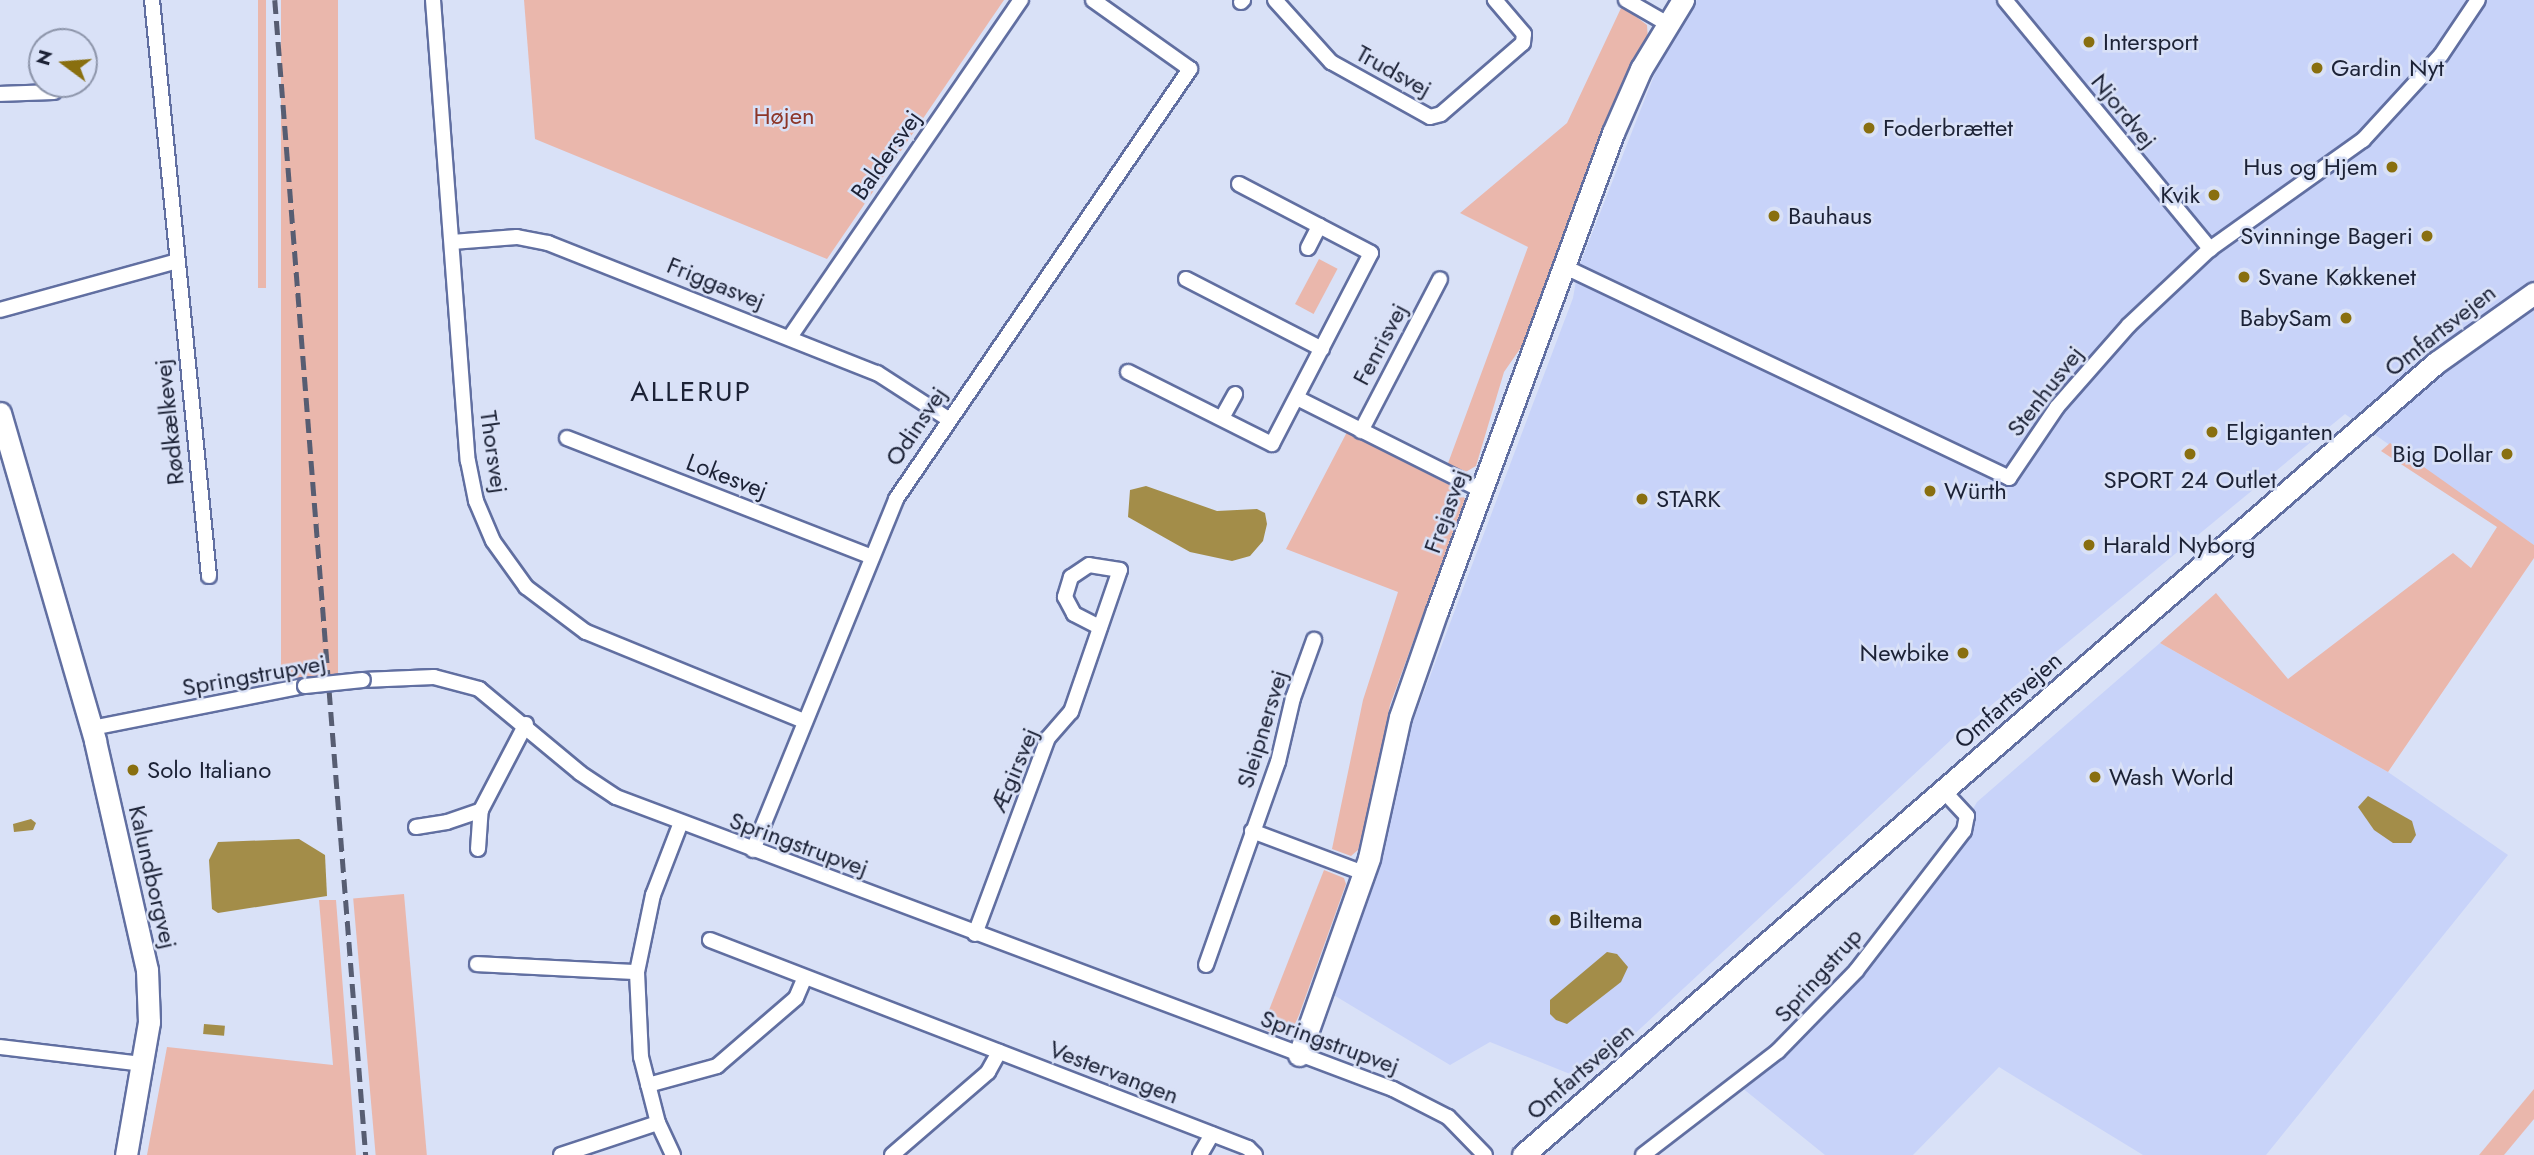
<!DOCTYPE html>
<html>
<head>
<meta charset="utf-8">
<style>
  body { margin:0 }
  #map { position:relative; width:2534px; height:1155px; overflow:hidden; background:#d9e1f7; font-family:Jost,sans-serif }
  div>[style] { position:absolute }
  .built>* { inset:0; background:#c8d3f9 }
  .green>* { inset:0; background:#eab7ac; transform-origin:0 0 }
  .water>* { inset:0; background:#a38d49; transform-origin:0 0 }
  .roads { filter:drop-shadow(2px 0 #616fa1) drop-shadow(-2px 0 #616fa1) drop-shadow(0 2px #616fa1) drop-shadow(0 -2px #616fa1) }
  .street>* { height:14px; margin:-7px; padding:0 7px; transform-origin:7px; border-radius:7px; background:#fff }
  .secondary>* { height:21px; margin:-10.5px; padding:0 10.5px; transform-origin:10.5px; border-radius:10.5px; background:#fff }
  .rail>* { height:4.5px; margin-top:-2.25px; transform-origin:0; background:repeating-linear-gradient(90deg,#575d72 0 14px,transparent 0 21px) }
  .bridges { filter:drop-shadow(2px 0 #616fa1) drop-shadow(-2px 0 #616fa1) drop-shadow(0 2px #616fa1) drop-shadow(0 -2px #616fa1) }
  .street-bridge>* { height:14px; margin:-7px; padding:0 7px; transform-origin:7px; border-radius:7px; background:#fff }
  .dots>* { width:19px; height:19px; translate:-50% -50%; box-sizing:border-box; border:4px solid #d9e1f7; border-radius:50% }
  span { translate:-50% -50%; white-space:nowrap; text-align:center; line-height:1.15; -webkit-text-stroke:5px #d9e1f7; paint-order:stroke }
  .poi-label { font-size:24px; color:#1c2236 }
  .left { translate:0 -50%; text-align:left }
  .right { translate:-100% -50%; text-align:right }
  .street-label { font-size:24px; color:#1c2236 }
  .park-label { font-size:24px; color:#8d3628 }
  .quarter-label { font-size:28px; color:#1c2236; letter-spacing:2px }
  .north { position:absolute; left:28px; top:28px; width:70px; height:70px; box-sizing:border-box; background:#d9e1f7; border:2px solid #8d95aa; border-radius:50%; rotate:286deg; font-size:19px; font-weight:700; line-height:28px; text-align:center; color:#1c2236 }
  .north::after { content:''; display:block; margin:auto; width:24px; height:32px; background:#896f0f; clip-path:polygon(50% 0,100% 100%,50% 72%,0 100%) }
</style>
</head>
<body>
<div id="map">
  <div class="built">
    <i style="clip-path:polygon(1697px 0,2534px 0,2534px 545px,2345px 414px,1966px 726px,1585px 1080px,1490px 1042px,1450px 1065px,1332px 994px,1407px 737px,1573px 298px,1578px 269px,1670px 35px)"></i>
    <i style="clip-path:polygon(2160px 643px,2388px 772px,2508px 855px,2266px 1155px,2143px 1155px,1999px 1067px,1913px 1155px,1825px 1155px,1741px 1087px,1799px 1042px,1877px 955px,1923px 895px,1977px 802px)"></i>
  </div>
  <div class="green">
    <i style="left:258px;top:0;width:8px;height:288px"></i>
    <i style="left:281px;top:0;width:57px;height:678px"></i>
    <i style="clip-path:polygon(524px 0,1004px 0,827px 259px,535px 139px)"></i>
    <i style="clip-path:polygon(1622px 6px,1647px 25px,1648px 40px,1531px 333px,1504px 372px,1476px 466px,1464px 473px,1447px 466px,1528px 247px,1460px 213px,1567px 123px)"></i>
    <i style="left:1319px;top:259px;width:21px;height:51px;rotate:28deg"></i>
    <i style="clip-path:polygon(1347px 432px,1461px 491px,1465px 499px,1390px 705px,1369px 809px,1358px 850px,1351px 856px,1332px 849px,1363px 700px,1398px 592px,1286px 549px)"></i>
    <i style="clip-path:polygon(2390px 443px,2534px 545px,2534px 558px,2388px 772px,2160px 643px,2216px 593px,2288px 679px,2453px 553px,2471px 568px,2497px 527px,2381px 451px)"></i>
    <i style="clip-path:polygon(1324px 870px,1344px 878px,1346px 884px,1299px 1015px,1294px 1026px,1274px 1033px,1262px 1028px)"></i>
    <i style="left:404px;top:894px;width:262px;height:51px;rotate:85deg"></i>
    <i style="clip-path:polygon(319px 900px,336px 900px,356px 1155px,147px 1155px,167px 1047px,333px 1065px)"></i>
    <i style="clip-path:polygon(2534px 1089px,2534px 1119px,2504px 1155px,2479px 1155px)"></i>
  </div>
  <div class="water">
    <i style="clip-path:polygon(1146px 486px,1217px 511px,1257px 509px,1265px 513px,1267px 524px,1263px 541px,1250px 556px,1232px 561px,1190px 552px,1128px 517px,1130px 490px)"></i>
    <i style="clip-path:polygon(2368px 796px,2412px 821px,2416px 835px,2411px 843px,2393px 843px,2374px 830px,2358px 807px)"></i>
    <i style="clip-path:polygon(31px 819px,36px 823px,33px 830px,14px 832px,13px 824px)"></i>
    <i style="clip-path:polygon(299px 839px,325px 855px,327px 896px,218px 913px,212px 909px,209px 860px,218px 842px)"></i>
    <i style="clip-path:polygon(1607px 952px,1617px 954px,1628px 967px,1621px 982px,1567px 1024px,1556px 1020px,1550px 1014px,1550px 1000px)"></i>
    <i style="left:204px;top:1024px;width:21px;height:10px;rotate:5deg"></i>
  </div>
  <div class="roads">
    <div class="street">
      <i style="left:152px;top:0;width:579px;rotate:84.35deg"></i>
      <i style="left:433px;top:0;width:462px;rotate:85.7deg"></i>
      <i style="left:468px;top:461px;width:41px;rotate:78.7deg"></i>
      <i style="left:476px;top:501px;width:43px;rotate:67deg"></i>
      <i style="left:493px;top:541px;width:57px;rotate:54.3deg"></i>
      <i style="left:526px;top:587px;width:75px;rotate:36.9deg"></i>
      <i style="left:586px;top:632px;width:235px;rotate:22.2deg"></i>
      <i style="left:1275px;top:0;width:84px;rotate:47.9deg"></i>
      <i style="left:1331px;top:62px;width:113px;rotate:29.1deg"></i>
      <i style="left:1430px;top:117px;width:11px;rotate:-15deg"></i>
      <i style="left:1441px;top:114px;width:108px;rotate:-40.9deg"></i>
      <i style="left:1523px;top:43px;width:9px;rotate:-84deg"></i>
      <i style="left:1524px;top:34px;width:45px;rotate:-130.5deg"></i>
      <i style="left:1626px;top:0;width:46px;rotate:29.9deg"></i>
      <i style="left:2005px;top:0;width:323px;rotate:50.5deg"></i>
      <i style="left:1241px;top:2px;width:3px;rotate:-45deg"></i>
      <i style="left:0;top:94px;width:54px;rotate:-2.1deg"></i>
      <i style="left:452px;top:242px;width:65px;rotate:-4.4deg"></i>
      <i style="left:517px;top:237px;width:32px;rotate:11deg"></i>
      <i style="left:548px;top:243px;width:354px;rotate:21.6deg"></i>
      <i style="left:877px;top:373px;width:85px;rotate:32.9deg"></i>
      <i style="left:1308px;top:248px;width:25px;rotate:-63deg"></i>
      <i style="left:1563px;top:266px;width:494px;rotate:25.4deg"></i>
      <i style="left:2009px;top:478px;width:86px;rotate:-55.9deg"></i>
      <i style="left:2057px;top:407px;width:109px;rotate:-48.7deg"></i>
      <i style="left:2129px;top:325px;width:111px;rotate:-43.2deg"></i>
      <i style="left:2210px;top:249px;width:188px;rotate:-35.5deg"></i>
      <i style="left:2363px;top:140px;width:115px;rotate:-47.5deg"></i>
      <i style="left:2441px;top:55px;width:66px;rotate:-56.1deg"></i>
      <i style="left:1186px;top:279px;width:153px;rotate:27.2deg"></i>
      <i style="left:0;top:310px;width:180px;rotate:-15.4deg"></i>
      <i style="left:790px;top:337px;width:409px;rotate:-55.6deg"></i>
      <i style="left:1128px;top:372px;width:161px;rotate:26.6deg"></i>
      <i style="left:1272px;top:444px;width:215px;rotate:-62.6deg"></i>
      <i style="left:1371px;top:253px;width:149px;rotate:-152.4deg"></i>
      <i style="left:1297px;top:398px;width:206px;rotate:26.6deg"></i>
      <i style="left:1223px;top:416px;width:25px;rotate:-61deg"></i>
      <i style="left:1361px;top:431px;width:171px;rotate:-62.5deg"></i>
      <i style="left:567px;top:438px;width:324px;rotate:21.3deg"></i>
      <i style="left:363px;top:680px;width:71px;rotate:-2.4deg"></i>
      <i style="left:434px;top:677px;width:47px;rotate:14.9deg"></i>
      <i style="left:479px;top:689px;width:131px;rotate:39.7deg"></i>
      <i style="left:580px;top:773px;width:43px;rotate:33.7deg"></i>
      <i style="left:616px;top:797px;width:830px;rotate:20.6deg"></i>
      <i style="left:1393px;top:1089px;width:62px;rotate:27deg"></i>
      <i style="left:1448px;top:1117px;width:53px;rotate:45.8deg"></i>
      <i style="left:92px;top:728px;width:217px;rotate:-11.2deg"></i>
      <i style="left:416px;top:827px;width:31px;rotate:-9deg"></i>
      <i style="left:447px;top:822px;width:36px;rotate:-19deg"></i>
      <i style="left:1252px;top:831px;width:120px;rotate:20.6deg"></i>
      <i style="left:478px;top:849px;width:39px;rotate:-86deg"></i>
      <i style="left:481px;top:810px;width:97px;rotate:-62.4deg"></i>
      <i style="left:753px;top:850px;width:379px;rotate:-67.8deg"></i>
      <i style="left:896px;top:499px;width:521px;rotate:-55.64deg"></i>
      <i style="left:1190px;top:69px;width:119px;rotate:-144.6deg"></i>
      <i style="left:975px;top:934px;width:209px;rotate:-69.6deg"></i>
      <i style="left:1048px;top:738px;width:35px;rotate:-49deg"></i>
      <i style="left:1071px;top:712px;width:150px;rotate:-71deg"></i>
      <i style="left:1120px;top:570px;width:31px;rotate:-171deg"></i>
      <i style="left:1089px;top:565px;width:22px;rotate:146deg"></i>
      <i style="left:1071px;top:577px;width:21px;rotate:107deg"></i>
      <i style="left:1065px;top:597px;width:19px;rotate:62deg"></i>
      <i style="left:1074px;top:614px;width:29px;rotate:27deg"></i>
      <i style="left:710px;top:940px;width:577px;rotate:21.14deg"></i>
      <i style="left:1248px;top:1148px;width:10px;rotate:45deg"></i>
      <i style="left:477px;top:964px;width:160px;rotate:2.9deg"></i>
      <i style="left:1206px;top:965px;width:215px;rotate:-70.5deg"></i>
      <i style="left:1278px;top:762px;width:66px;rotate:-76.8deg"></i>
      <i style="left:1293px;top:698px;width:62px;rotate:-70.1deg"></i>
      <i style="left:0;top:1047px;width:144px;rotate:6.8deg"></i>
      <i style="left:648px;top:1085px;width:72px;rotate:-15.4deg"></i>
      <i style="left:717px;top:1066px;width:104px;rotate:-40.7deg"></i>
      <i style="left:796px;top:998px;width:21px;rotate:-67deg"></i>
      <i style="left:561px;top:1155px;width:102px;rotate:-18.3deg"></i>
      <i style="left:673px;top:1155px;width:35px;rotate:-115deg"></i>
      <i style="left:658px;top:1123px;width:68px;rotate:-104.4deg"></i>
      <i style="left:641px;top:1057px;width:85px;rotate:-92.7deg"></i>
      <i style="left:637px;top:972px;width:79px;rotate:-78.3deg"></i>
      <i style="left:653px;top:895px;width:75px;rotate:-68.9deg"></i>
      <i style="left:892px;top:1155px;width:127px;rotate:-40.8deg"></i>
      <i style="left:988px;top:1072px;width:23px;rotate:-61deg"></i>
      <i style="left:1200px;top:1155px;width:24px;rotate:-60deg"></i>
      <i style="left:1643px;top:1155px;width:170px;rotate:-37.6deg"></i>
      <i style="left:1778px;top:1051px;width:112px;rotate:-45.7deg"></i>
      <i style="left:1856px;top:971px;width:177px;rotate:-52.4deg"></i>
      <i style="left:1964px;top:831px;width:15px;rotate:-79deg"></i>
      <i style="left:1967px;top:816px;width:34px;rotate:-133deg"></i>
    </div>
    <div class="secondary">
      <i style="left:0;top:413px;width:341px;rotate:73.8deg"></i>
      <i style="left:95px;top:741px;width:235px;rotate:77.2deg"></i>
      <i style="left:147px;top:970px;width:52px;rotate:87.8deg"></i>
      <i style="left:149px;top:1022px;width:135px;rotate:99.8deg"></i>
      <i style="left:1299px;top:1055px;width:209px;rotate:-70.4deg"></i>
      <i style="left:1369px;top:858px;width:144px;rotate:-77.6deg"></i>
      <i style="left:1400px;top:717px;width:112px;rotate:-70.8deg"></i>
      <i style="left:1437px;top:611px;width:509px;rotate:-69.79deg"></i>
      <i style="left:1613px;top:133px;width:70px;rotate:-66.4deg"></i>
      <i style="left:1641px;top:69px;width:81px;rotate:-58.7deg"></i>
      <i style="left:1523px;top:1155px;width:1210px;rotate:-40.95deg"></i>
      <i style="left:2437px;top:362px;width:119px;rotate:-35.4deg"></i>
    </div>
  </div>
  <div class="rail">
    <i style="left:275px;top:0;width:1159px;rotate:85.5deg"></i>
  </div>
  <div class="bridges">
    <div class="street-bridge">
      <i style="left:305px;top:686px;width:58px;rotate:-5.9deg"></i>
    </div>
  </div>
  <div class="dots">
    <i style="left:2089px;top:42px;background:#896f0f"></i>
    <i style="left:2317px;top:68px;background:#896f0f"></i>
    <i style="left:1869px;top:128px;background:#896f0f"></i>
    <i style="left:2392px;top:167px;background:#896f0f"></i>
    <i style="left:2214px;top:195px;background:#896f0f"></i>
    <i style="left:1774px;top:216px;background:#896f0f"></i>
    <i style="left:2427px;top:236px;background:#896f0f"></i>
    <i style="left:2244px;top:277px;background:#896f0f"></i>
    <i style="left:2346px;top:318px;background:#896f0f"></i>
    <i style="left:2212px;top:432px;background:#896f0f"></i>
    <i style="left:2190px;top:454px;background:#896f0f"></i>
    <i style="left:2507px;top:454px;background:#896f0f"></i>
    <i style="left:1930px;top:491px;background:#896f0f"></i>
    <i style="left:1642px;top:499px;background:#896f0f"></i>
    <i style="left:2089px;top:545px;background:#896f0f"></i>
    <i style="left:1963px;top:653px;background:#896f0f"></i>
    <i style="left:133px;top:770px;background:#896f0f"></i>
    <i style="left:2095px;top:777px;background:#896f0f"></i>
    <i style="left:1555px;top:920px;background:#896f0f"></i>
  </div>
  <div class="poi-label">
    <span class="left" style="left:2103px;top:42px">Intersport</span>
    <span class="left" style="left:2331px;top:68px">Gardin Nyt</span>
    <span class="left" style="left:1883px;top:128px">Foderbrættet</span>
    <span class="right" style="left:2378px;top:167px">Hus og Hjem</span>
    <span class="right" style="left:2200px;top:195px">Kvik</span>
    <span class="left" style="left:1788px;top:216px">Bauhaus</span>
    <span class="right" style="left:2413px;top:236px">Svinninge Bageri</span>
    <span class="left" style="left:2258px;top:277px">Svane Køkkenet</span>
    <span class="right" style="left:2332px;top:318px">BabySam</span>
    <span class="left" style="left:2226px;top:432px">Elgiganten</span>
    <span class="right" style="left:2493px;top:454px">Big Dollar</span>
    <span style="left:2190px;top:480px">SPORT 24 Outlet</span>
    <span class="left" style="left:1944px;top:491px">Würth</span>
    <span class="left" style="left:1656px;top:499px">STARK</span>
    <span class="left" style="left:2103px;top:545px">Harald Nyborg</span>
    <span class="right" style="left:1949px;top:653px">Newbike</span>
    <span class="left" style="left:147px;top:770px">Solo Italiano</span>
    <span class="left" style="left:2109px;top:777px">Wash World</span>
    <span class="left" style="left:1569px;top:920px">Biltema</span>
  </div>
  <div class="street-label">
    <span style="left:1394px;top:71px;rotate:29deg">Trudsvej</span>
    <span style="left:2124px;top:111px;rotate:51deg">Njordvej</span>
    <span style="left:886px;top:155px;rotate:-55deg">Baldersvej</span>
    <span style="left:716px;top:283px;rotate:22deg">Friggasvej</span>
    <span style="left:2440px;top:330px;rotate:-38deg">Omfartsvejen</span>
    <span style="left:1380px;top:344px;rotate:-62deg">Fenrisvej</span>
    <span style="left:2045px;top:391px;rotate:-52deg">Stenhusvej</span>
    <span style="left:169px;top:422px;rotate:-96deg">Rødkælkevej</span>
    <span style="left:916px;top:426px;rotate:-56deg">Odinsvej</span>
    <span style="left:494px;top:452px;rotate:82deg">Thorsvej</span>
    <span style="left:727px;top:476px;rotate:21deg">Lokesvej</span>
    <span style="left:1446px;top:511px;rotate:-70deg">Frejasvej</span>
    <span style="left:254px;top:675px;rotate:-10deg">Springstrupvej</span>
    <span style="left:2008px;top:700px;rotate:-41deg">Omfartsvejen</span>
    <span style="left:1262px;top:729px;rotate:-73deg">Sleipnersvej</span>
    <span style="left:1014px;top:770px;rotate:-67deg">Ægirsvej</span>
    <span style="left:799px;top:844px;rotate:20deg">Springstrupvej</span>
    <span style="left:153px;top:877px;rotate:77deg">Kalundborgvej</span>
    <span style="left:1818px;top:975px;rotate:-48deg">Springstrup</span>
    <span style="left:1330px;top:1042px;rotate:20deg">Springstrupvej</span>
    <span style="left:1580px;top:1071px;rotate:-41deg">Omfartsvejen</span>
    <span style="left:1114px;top:1072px;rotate:21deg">Vestervangen</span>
  </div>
  <div class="park-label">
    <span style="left:784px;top:116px">Højen</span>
  </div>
  <div class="quarter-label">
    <span style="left:691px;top:392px">ALLERUP</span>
  </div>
  <div class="north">N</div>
</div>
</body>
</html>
